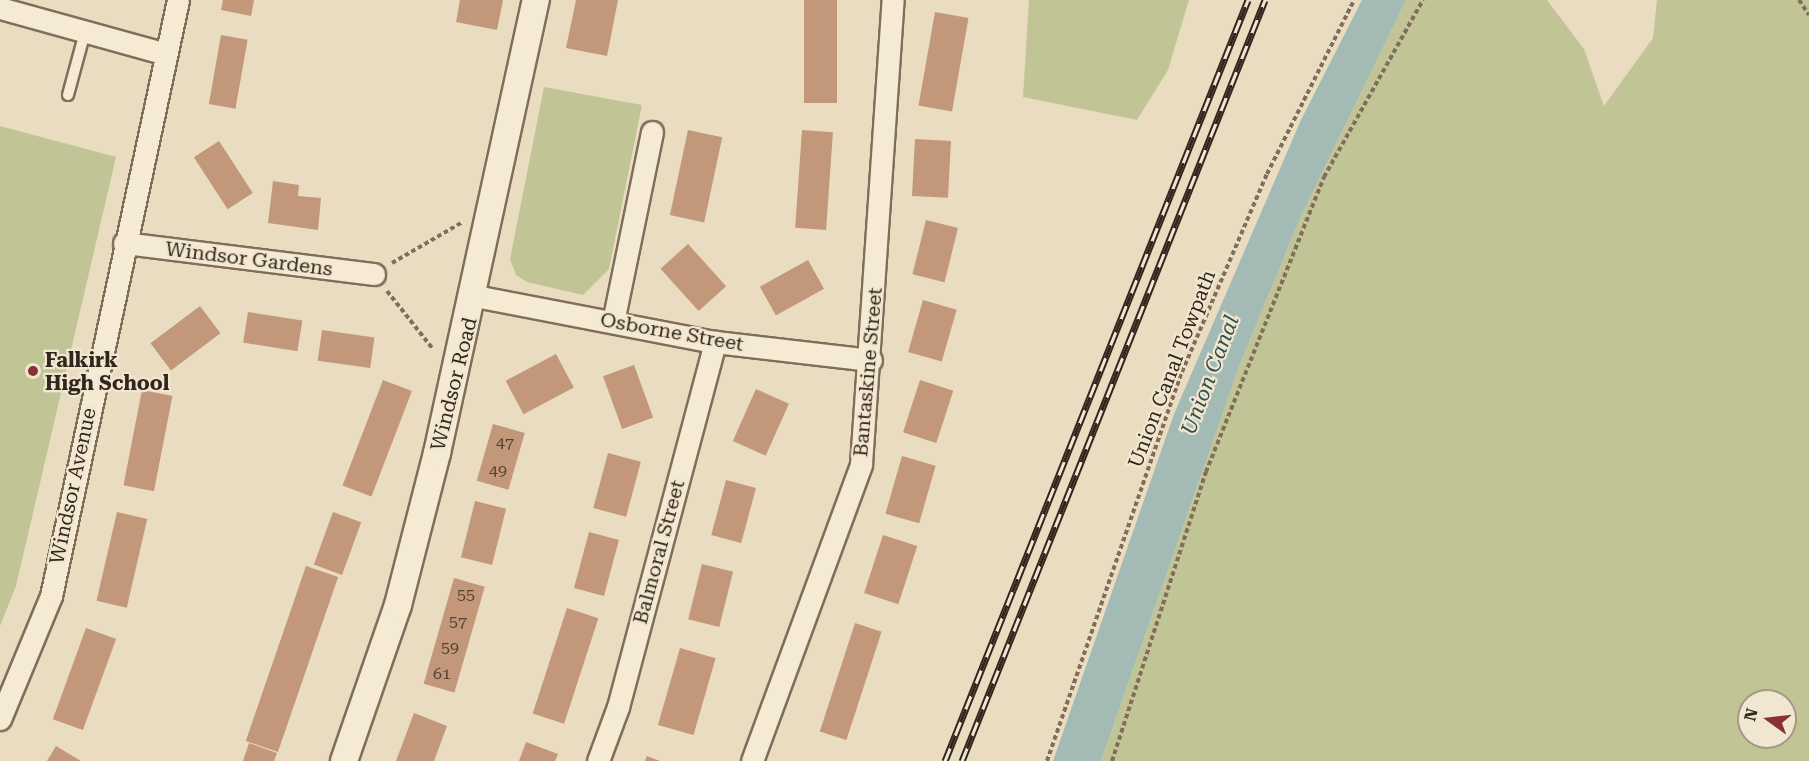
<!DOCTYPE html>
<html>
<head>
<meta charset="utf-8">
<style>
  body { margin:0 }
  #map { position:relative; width:1809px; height:761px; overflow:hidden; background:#e9dcc0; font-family:"Roboto Serif",serif }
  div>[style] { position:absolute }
  .green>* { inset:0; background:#c1c596 }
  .water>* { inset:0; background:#a3bbb4 }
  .building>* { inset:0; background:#c3977a; transform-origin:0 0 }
  .path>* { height:4px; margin-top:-2px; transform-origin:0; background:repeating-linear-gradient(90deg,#806d5a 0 4.5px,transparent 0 7.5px) }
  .roads { filter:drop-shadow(2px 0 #806d5a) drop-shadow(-2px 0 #806d5a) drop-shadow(0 2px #806d5a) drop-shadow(0 -2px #806d5a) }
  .service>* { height:10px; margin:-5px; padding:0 5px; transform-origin:5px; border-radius:5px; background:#f5ead3 }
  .minor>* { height:21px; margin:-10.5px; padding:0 10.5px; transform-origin:10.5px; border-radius:10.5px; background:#f5ead3 }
  .tertiary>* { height:26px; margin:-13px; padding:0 13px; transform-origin:13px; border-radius:13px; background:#f5ead3 }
  .rail>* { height:7px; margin-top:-3.5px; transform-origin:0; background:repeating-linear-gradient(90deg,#f1e6cf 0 14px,#31261d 0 28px); box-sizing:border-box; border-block:2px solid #31261d }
  .dots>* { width:16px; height:16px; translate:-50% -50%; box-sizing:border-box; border:3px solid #f1e6cf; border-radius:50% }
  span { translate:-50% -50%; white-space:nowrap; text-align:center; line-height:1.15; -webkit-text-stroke:4.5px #f1e6cf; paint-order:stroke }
  .number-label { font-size:16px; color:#564234 }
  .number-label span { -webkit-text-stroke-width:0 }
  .street-label { font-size:20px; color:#31261d }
  .poi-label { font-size:20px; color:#31261d; font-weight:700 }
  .left { translate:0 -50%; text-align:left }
  .water-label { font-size:21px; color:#2e504d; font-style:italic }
  .north { position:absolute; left:1737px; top:689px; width:60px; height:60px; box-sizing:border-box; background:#f1e6cf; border:2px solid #a49988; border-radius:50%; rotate:285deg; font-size:16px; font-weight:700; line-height:24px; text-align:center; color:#31261d }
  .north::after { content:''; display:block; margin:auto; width:21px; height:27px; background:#893033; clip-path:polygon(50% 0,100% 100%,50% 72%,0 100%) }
</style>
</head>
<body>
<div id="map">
  <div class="green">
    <i style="clip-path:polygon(1029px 0,1189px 0,1168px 70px,1137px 120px,1023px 97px)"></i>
    <i style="clip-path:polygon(evenodd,1406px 0,1547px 0,1584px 49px,1604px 106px,1653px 38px,1657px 0,1809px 0,1809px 761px,1101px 761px,1240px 364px,1301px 216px,1406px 0,1749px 701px,1785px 701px,1785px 737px,1749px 737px,1749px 701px)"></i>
    <i style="clip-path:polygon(544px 87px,642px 105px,609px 269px,583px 295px,527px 282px,516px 275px,510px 259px)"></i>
    <i style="clip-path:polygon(0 126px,116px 157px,16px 586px,0 626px)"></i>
  </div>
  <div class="water">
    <i style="clip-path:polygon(1362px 0,1406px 0,1301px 216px,1240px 364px,1101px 761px,1053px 761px,1174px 414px,1301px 120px)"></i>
  </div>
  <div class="building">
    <i style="clip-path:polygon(223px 0,254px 0,251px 16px,221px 10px)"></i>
    <i style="clip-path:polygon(460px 0,503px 0,497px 30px,456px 22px)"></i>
    <i style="clip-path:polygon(576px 0,618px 0,607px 56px,566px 48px)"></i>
    <i style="left:804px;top:0;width:33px;height:103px"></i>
    <i style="left:935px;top:12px;width:34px;height:95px;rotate:10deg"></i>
    <i style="left:221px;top:35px;width:27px;height:70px;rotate:10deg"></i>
    <i style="left:688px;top:130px;width:35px;height:87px;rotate:12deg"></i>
    <i style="left:802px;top:130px;width:31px;height:98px;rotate:4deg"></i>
    <i style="left:915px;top:139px;width:36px;height:57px;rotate:3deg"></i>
    <i style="left:219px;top:141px;width:62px;height:30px;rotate:57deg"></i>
    <i style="clip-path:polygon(273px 181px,299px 185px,298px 196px,321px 198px,318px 230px,268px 223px)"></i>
    <i style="left:926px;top:220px;width:33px;height:56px;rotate:14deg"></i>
    <i style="left:688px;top:244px;width:57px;height:37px;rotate:48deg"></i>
    <i style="left:808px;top:260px;width:33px;height:55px;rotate:61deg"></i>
    <i style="left:923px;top:300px;width:35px;height:54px;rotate:16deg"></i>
    <i style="left:200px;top:306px;width:34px;height:62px;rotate:53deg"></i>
    <i style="left:248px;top:312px;width:55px;height:31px;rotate:9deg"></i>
    <i style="left:322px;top:330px;width:53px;height:31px;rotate:8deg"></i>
    <i style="left:556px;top:354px;width:38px;height:57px;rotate:62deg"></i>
    <i style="left:634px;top:365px;width:56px;height:33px;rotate:70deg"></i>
    <i style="left:383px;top:380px;width:31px;height:113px;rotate:21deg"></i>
    <i style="left:920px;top:380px;width:35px;height:55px;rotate:18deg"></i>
    <i style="left:756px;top:389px;width:36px;height:57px;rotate:24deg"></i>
    <i style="left:142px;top:390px;width:31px;height:97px;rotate:11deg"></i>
    <i style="left:493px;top:424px;width:33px;height:59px;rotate:16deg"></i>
    <i style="left:608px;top:453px;width:34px;height:57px;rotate:15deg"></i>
    <i style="left:902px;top:456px;width:35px;height:60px;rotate:16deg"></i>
    <i style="left:726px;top:480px;width:31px;height:57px;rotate:15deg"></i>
    <i style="left:475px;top:501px;width:32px;height:58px;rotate:14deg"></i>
    <i style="left:117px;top:512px;width:31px;height:91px;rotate:13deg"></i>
    <i style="left:333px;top:512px;width:30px;height:56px;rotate:20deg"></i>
    <i style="left:589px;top:532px;width:31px;height:58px;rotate:15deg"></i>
    <i style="left:883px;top:535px;width:36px;height:61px;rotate:18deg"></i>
    <i style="left:702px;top:564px;width:32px;height:57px;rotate:14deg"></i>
    <i style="left:306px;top:566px;width:34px;height:185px;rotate:19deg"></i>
    <i style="left:454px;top:578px;width:32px;height:110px;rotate:16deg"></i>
    <i style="left:567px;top:608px;width:33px;height:111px;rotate:18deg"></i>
    <i style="left:855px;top:623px;width:28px;height:114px;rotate:18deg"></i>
    <i style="left:86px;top:628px;width:32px;height:97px;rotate:20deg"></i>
    <i style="left:680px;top:648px;width:37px;height:80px;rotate:16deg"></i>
    <i style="clip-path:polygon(414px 713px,447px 726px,434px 761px,396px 761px)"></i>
    <i style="clip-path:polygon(526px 742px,558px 754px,555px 761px,519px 761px)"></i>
    <i style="clip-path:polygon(249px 743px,277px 753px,274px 761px,243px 761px)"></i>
    <i style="clip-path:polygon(56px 746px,81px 761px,47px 761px)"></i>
    <i style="clip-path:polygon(647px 756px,660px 761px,645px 761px)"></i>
  </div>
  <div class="path">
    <i style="left:1799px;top:0;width:18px;rotate:56deg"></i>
    <i style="left:392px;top:263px;width:80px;rotate:-30.1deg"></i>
    <i style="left:387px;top:291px;width:74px;rotate:51.6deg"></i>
    <i style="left:1047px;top:761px;width:412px;rotate:-70.9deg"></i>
    <i style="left:1182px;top:372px;width:215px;rotate:-66.8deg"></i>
    <i style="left:1267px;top:174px;width:195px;rotate:-63.4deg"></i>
    <i style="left:1112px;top:761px;width:304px;rotate:-72deg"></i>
    <i style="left:1206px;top:472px;width:318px;rotate:-68.2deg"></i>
    <i style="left:1324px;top:177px;width:203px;rotate:-60.8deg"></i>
  </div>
  <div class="roads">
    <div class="service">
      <i style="left:68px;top:95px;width:65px;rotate:-74.9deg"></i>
    </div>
    <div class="minor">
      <i style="left:0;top:8px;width:172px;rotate:15.5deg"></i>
      <i style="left:124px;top:243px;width:252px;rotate:7.1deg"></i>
      <i style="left:475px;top:296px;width:244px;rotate:10.9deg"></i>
      <i style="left:715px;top:342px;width:157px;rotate:6.6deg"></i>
      <i style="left:613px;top:322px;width:194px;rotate:-78.4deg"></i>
      <i style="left:0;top:719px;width:133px;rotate:-67.5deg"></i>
      <i style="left:51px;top:596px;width:609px;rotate:-77.97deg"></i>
      <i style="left:598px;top:761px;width:58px;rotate:-69.7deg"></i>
      <i style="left:618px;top:707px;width:378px;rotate:-75.1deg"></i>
      <i style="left:752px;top:761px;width:316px;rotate:-69.8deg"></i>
      <i style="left:861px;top:464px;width:465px;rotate:-86.1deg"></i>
    </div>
    <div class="tertiary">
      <i style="left:344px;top:761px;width:165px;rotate:-70.9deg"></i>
      <i style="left:398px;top:605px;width:157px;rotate:-75.6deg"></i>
      <i style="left:437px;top:453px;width:464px;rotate:-77.7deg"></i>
    </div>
  </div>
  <div class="rail">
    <i style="left:945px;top:761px;width:819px;rotate:-68.29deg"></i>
    <i style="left:962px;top:761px;width:819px;rotate:-68.29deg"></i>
  </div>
  <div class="dots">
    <i style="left:33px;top:371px;background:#893033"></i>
  </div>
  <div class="number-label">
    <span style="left:505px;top:443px">47</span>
    <span style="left:498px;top:471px">49</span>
    <span style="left:466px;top:595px">55</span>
    <span style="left:458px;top:622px">57</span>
    <span style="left:450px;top:648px">59</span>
    <span style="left:442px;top:674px">61</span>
  </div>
  <div class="street-label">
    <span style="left:249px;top:259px;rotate:7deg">Windsor Gardens</span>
    <span style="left:672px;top:332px;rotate:10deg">Osborne Street</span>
    <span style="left:1172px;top:369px;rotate:-69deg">Union Canal Towpath</span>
    <span style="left:868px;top:372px;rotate:-85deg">Bantaskine Street</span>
    <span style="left:454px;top:384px;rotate:-76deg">Windsor Road</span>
    <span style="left:73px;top:486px;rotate:-78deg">Windsor Avenue</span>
    <span style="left:659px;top:552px;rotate:-75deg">Balmoral Street</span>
  </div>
  <div class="poi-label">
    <span class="left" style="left:45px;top:372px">Falkirk<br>High School</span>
  </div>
  <div class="water-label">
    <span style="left:1210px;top:375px;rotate:-69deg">Union Canal</span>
  </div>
  <div class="north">N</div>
</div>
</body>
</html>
